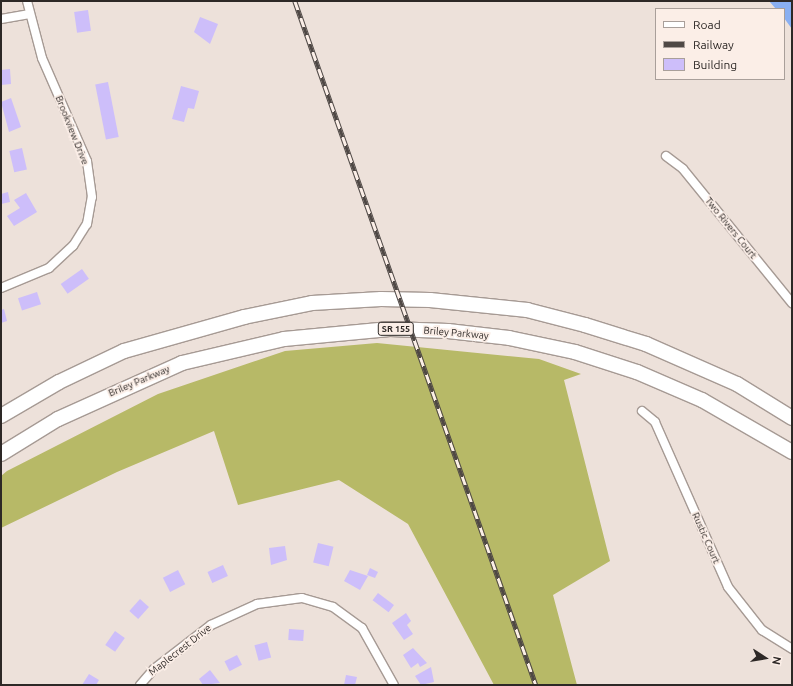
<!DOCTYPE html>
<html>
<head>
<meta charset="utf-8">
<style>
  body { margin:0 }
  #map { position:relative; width:793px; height:686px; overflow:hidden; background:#ede1da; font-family:Ubuntu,sans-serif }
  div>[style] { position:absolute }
  .forest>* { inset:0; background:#b7b967 }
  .water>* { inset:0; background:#89aff2 }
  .building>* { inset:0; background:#cdbefa; transform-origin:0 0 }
  .roads { filter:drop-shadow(1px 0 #a69a94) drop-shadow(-1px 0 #a69a94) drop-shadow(0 1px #a69a94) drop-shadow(0 -1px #a69a94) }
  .minor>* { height:8px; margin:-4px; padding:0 4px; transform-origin:4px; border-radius:4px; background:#fff }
  .motorway>* { height:14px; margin:-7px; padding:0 7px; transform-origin:7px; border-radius:7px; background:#fff }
  .rail>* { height:4.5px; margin-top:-2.25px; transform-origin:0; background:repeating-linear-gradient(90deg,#fbeee7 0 9px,#4f4845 0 18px); box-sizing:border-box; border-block:1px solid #4f4845 }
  span { translate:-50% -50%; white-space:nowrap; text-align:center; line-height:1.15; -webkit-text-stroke:3.5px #fbeee7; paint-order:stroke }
  .shield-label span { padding:1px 3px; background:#fbeee7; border:1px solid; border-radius:3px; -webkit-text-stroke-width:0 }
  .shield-label { font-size:9px; color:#2d2826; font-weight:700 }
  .street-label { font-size:10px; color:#2d2826 }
  .frame { position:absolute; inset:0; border:2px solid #2d2826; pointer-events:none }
  .legend { position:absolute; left:655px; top:8px; width:130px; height:72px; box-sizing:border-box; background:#fbeee7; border:1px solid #a99f9a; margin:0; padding:5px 7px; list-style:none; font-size:12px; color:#2d2826 }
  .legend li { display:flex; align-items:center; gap:8px; height:20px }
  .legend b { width:20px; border:1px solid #a99f9a }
  .north { position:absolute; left:745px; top:638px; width:40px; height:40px; -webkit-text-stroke:3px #fbeee7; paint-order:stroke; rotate:102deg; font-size:11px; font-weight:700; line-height:16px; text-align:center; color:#2d2826 }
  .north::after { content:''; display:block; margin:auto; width:14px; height:18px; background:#2d2826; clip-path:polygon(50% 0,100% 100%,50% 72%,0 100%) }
</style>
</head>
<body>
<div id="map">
  <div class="forest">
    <i style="clip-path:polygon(377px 343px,539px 359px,581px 374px,564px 380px,610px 561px,553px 595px,577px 685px,494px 685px,408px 524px,339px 480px,238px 505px,214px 431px,117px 472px,1px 528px,1px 476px,7px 471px,158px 394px,285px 351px)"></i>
  </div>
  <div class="water">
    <i style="clip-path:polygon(769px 1px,792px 1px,792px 29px,784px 18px,784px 9px,776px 9px)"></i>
  </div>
  <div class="building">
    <i style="left:88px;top:10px;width:21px;height:14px;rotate:82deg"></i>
    <i style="clip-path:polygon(200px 17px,218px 24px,210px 44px,194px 32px)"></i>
    <i style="clip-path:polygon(10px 69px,11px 84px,1px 85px,1px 70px)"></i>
    <i style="left:108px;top:82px;width:56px;height:13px;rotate:79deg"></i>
    <i style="clip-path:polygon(181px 86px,199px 91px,194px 109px,188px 108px,184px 122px,172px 119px)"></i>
    <i style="clip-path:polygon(11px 98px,21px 127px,9px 132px,1px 102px)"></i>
    <i style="left:22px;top:148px;width:22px;height:13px;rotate:77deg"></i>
    <i style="clip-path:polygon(8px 192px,10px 202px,1px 204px,1px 194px)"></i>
    <i style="clip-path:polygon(26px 193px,37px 212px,14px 226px,7px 216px,20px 208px,14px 200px)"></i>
    <i style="left:82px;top:269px;width:12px;height:26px;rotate:55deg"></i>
    <i style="left:37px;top:292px;width:13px;height:20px;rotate:72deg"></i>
    <i style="clip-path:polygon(4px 309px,7px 321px,1px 323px,1px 310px)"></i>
    <i style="left:318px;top:543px;width:16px;height:20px;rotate:14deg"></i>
    <i style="clip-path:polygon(285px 546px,287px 560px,271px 565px,269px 548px)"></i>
    <i style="left:223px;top:565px;width:12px;height:17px;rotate:66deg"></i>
    <i style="clip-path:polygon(370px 568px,378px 572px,375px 578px,367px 575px)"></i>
    <i style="left:178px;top:570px;width:16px;height:17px;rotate:63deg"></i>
    <i style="clip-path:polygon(350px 570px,368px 576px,360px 590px,344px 581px)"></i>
    <i style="left:378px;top:593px;width:20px;height:9px;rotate:37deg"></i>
    <i style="left:140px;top:599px;width:12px;height:16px;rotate:42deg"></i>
    <i style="clip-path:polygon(406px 613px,411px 621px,407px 625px,413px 634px,404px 640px,392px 623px)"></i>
    <i style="left:289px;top:629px;width:15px;height:11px;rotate:4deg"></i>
    <i style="left:115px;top:631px;width:12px;height:17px;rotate:35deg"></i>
    <i style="left:267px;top:642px;width:16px;height:13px;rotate:75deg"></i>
    <i style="clip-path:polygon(413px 648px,427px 663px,420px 667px,418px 663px,411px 668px,403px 655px)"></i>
    <i style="left:237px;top:655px;width:11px;height:14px;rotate:63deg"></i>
    <i style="clip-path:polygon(431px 667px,434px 682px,421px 685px,415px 676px)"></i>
    <i style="clip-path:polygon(210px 670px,220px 683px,203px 685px,199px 679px)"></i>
    <i style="clip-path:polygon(89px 674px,99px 680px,96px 685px,82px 685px)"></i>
    <i style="clip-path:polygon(346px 675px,357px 677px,355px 685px,344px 685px)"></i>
  </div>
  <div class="roads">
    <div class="minor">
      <i style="left:1px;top:19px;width:28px;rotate:-10deg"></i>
      <i style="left:666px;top:156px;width:21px;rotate:37deg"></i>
      <i style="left:683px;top:169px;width:173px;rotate:50.9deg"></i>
      <i style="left:1px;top:288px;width:52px;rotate:-22.6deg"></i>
      <i style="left:49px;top:268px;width:33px;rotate:-43deg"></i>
      <i style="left:73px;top:246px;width:26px;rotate:-58deg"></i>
      <i style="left:87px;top:224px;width:27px;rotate:-80deg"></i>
      <i style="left:92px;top:197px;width:36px;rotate:-98deg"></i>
      <i style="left:87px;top:161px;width:112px;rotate:-113.6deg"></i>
      <i style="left:42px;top:58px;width:59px;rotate:-104.7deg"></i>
      <i style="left:642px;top:411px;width:17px;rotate:40deg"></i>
      <i style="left:655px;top:422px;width:180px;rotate:66.1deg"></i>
      <i style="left:728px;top:587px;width:55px;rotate:51.7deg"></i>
      <i style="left:762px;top:630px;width:36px;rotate:32deg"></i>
      <i style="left:140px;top:685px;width:21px;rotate:-49deg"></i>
      <i style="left:154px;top:669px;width:72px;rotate:-37.7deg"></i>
      <i style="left:211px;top:625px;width:51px;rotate:-24.5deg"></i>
      <i style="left:257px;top:604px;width:45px;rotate:-7.6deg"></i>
      <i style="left:302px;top:598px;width:32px;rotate:16deg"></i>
      <i style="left:333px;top:607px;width:36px;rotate:36deg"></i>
      <i style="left:362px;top:628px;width:65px;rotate:60.7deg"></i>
    </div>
    <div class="motorway">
      <i style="left:1px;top:416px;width:67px;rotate:-30.4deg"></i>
      <i style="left:59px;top:382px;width:72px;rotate:-25.5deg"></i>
      <i style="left:124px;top:351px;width:125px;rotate:-15.8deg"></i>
      <i style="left:244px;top:317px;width:69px;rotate:-11.6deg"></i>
      <i style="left:312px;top:303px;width:69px;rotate:-3.3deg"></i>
      <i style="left:381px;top:299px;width:49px;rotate:1.2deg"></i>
      <i style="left:430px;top:300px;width:98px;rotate:5.9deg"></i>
      <i style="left:527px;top:310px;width:60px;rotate:14.5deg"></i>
      <i style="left:585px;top:325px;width:64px;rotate:17.3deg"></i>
      <i style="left:646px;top:344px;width:99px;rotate:23.7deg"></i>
      <i style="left:737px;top:384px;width:65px;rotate:31.7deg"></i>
      <i style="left:1px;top:454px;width:67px;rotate:-31.6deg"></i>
      <i style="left:58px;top:419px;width:136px;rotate:-24.3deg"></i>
      <i style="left:182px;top:363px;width:105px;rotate:-13.2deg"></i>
      <i style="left:284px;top:339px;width:106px;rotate:-5.4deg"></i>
      <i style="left:390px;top:329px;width:58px;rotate:2deg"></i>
      <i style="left:448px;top:331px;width:61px;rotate:6.5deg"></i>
      <i style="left:509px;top:338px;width:67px;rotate:12deg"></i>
      <i style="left:575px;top:352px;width:65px;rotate:17.9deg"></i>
      <i style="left:637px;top:372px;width:71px;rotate:23.3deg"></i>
      <i style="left:702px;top:400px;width:104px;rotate:30deg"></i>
    </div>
  </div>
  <div class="rail">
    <i style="left:295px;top:1px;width:725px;rotate:70.59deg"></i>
  </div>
  <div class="shield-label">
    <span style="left:396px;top:329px">SR 155</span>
  </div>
  <div class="street-label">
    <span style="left:72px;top:130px;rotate:68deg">Brookview Drive</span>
    <span style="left:731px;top:228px;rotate:51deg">Two Rivers Court</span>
    <span style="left:456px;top:333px;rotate:5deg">Briley Parkway</span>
    <span style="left:139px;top:381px;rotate:-23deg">Briley Parkway</span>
    <span style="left:706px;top:538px;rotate:66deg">Rustic Court</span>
    <span style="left:180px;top:650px;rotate:-38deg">Maplecrest Drive</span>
  </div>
  <div class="frame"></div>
  <ul class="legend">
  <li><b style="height:5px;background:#fff"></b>Road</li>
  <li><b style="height:5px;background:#4f4845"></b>Railway</li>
  <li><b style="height:11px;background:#cdbefa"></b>Building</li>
  </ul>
  <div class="north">N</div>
</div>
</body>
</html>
